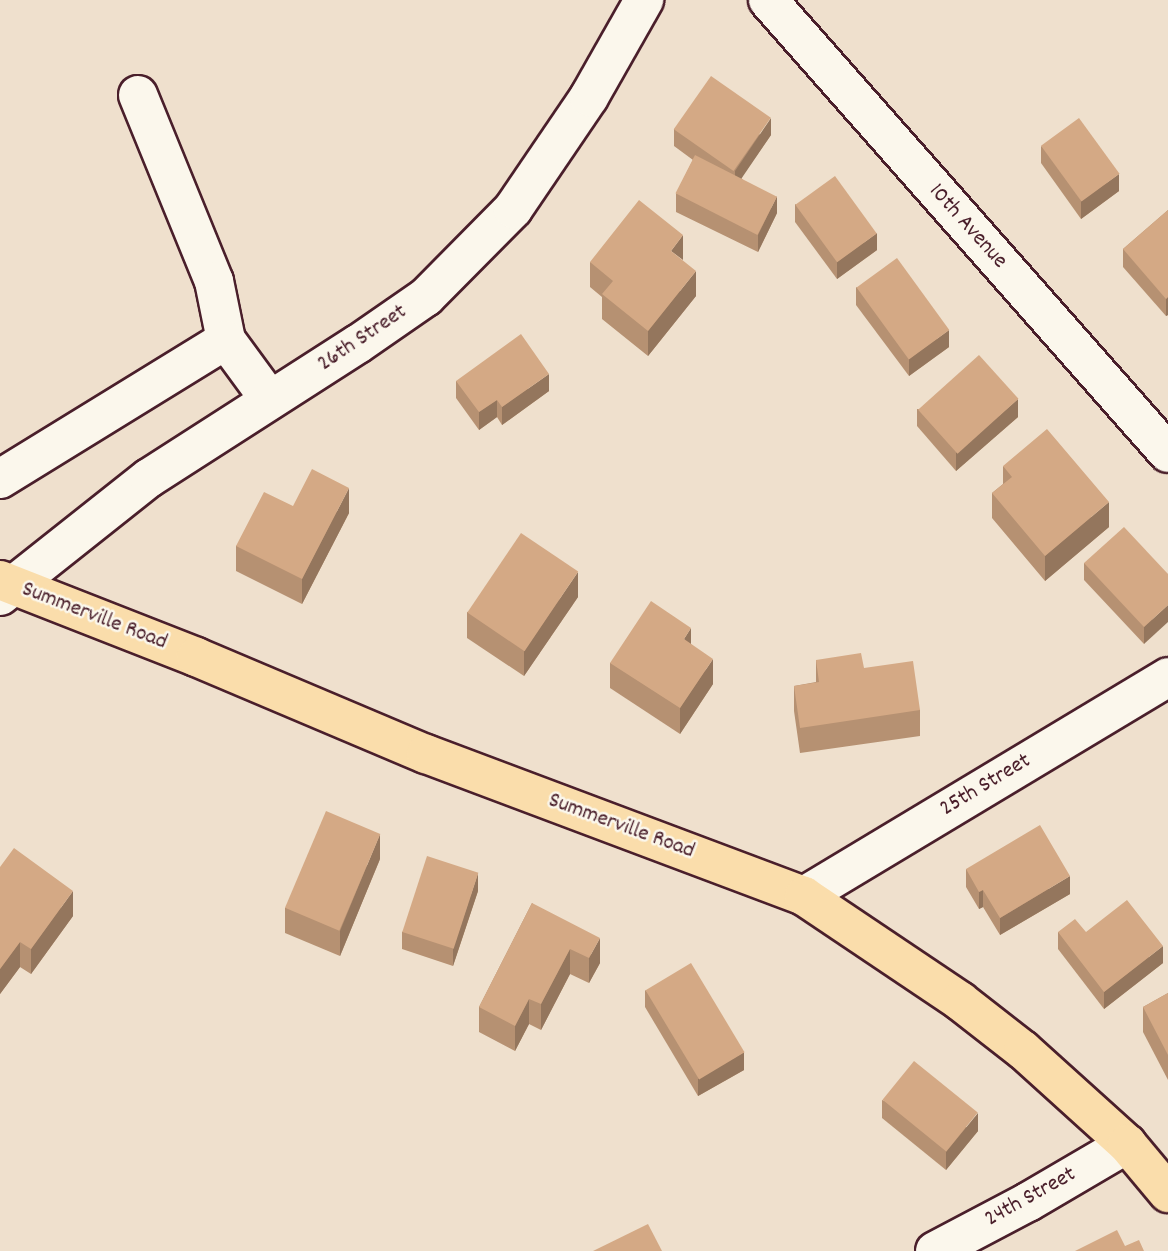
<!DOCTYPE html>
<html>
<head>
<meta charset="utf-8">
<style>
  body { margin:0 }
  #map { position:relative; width:1168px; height:1251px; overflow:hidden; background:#efe0cd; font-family:Dekko,sans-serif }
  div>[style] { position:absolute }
  .roads { filter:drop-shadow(2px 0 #4a1f2b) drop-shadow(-2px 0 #4a1f2b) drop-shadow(0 2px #4a1f2b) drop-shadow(0 -2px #4a1f2b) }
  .minor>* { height:38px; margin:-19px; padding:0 19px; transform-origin:19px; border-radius:19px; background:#fbf7ec }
  .major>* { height:38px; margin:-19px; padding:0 19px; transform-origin:19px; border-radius:19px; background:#faddab }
  .wall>* { inset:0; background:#b69172 }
  .shaded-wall>* { inset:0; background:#94765d }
  .building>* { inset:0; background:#d4a985; transform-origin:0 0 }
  span { translate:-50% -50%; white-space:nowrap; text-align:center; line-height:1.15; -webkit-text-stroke:5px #fbf7ec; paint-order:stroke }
  .street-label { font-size:23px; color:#4a1f2b }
</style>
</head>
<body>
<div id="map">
  <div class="roads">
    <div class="minor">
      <i style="left:768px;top:0;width:604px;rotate:48.56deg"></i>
      <i style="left:138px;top:95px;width:201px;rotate:67.8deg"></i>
      <i style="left:214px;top:281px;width:60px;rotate:78.5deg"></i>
      <i style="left:0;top:479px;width:265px;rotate:-31.6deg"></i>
      <i style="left:226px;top:340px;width:74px;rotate:53.7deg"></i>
      <i style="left:0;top:596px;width:190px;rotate:-38.4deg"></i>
      <i style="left:149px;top:478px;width:248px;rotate:-32.7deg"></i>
      <i style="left:358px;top:344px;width:83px;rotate:-34.7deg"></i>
      <i style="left:426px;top:297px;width:124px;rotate:-45.3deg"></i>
      <i style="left:513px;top:209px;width:135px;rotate:-55.8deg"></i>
      <i style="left:589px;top:97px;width:112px;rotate:-60.4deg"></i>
      <i style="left:804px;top:896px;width:425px;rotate:-31deg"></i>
      <i style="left:935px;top:1251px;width:105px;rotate:-27.8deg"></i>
      <i style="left:1028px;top:1202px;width:115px;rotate:-30.4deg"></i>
    </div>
    <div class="major">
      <i style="left:0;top:580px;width:211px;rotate:21.4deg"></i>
      <i style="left:196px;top:657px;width:250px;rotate:22.9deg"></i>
      <i style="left:426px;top:754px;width:404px;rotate:20.6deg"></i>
      <i style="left:804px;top:896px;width:188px;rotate:33.9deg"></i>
      <i style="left:960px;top:1001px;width:80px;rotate:37.9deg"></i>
      <i style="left:1023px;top:1050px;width:140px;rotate:42.1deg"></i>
      <i style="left:1127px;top:1144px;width:64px;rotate:50.1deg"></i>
    </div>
  </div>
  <div class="wall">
    <i style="clip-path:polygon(674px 129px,771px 135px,741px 178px,777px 213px,758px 252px,676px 212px,676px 194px,693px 160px,674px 146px)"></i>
    <i style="clip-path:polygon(1041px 146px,1119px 191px,1081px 219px,1041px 163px)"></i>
    <i style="clip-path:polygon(795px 204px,877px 250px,837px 279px,795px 222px)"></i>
    <i style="clip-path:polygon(1168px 210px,1168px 315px,1166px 316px,1123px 267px,1123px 249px)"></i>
    <i style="clip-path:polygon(590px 262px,696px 296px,648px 356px,602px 319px,602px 297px,590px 287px)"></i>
    <i style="clip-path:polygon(856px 287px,949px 347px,909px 376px,856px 305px)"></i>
    <i style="clip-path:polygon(456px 381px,549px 391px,502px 425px,497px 417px,479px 430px,456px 398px)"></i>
    <i style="clip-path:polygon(917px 409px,1018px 417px,956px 471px,917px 426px)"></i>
    <i style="clip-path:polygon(1003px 466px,1109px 527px,1045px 581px,992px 518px,992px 493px,1003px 484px)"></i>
    <i style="clip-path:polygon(293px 506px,349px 513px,302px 604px,236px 571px,236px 546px)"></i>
    <i style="clip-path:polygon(1084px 563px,1168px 574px,1144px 644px,1084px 580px)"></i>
    <i style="clip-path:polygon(578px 597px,524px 676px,467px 638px,467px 612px)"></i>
    <i style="clip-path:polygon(691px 644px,713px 684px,680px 734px,610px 688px,610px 663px)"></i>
    <i style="clip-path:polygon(816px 660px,864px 668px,920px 710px,920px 736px,800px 753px,794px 711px,794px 686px,816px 682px)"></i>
    <i style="clip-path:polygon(380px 859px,340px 956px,285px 933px,285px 908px)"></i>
    <i style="clip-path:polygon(0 867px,73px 916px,31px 974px,20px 967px,0 994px)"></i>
    <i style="clip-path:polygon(966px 869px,1070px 894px,1000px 935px,983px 907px,979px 909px,966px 887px)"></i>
    <i style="clip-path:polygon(478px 891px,453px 966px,402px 949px,402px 932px)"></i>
    <i style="clip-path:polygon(532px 903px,600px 963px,589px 983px,570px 974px,541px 1030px,529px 1024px,515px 1051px,479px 1032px,479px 1007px)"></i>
    <i style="clip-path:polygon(1058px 932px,1086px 932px,1163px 963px,1104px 1009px,1058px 949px)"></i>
    <i style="clip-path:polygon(645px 990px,744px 1070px,698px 1096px,645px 1007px)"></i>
    <i style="clip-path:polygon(1168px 993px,1168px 1080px,1143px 1032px,1143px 1007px)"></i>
    <i style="clip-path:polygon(882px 1100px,978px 1131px,946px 1170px,882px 1118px)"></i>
  </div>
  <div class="shaded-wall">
    <i style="clip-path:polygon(771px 118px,771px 135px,735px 188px,735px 171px)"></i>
    <i style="clip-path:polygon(1119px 174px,1119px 191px,1081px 219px,1081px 201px)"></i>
    <i style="clip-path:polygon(777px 196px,777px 213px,758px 252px,758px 235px)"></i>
    <i style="clip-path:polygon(877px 233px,877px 250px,837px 279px,837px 262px)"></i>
    <i style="clip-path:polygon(683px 235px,683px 260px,671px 251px)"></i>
    <i style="clip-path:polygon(696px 271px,696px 296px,648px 356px,648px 331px)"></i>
    <i style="clip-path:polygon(1168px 297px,1168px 315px,1166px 316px,1166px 299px)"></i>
    <i style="clip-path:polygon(949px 330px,949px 347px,909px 376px,909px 359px)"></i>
    <i style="clip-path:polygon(549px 374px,549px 391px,502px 425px,502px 407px)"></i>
    <i style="clip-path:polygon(1018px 399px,1018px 417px,956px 471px,956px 453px)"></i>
    <i style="clip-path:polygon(497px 400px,497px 417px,479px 430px,479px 412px)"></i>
    <i style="clip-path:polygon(349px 488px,349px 513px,302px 604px,302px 579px)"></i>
    <i style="clip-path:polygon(1109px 502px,1109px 527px,1045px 581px,1045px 556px)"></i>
    <i style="clip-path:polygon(578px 572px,578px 597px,524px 676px,524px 651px)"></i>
    <i style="clip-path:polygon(1168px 605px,1168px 622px,1144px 644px,1144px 627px)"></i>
    <i style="clip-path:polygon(691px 628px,691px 653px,684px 639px)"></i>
    <i style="clip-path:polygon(713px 659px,713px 684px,680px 734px,680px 708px)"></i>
    <i style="clip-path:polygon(380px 834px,380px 859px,340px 956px,340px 931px)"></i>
    <i style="clip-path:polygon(478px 873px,478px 891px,453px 966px,453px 949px)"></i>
    <i style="clip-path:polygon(1070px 876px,1070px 894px,1000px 935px,1000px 918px)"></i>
    <i style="clip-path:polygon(983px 890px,983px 907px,979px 909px,979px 892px)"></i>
    <i style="clip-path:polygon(73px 891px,73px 916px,31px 974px,31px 949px)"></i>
    <i style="clip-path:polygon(600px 938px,600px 963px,589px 983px,589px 958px)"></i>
    <i style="clip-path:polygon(20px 942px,20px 967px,0 994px,0 969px)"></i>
    <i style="clip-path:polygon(1163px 946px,1163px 963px,1104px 1009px,1104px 992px)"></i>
    <i style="clip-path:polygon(570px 949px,570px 974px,541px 1030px,541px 1004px)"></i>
    <i style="clip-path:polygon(529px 999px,529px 1024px,515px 1051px,515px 1026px)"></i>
    <i style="clip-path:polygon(744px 1052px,744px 1070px,698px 1096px,698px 1079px)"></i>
    <i style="clip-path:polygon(978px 1113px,978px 1131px,946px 1170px,946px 1152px)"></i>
  </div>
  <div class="building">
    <i style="left:711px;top:76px;width:73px;height:65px;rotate:35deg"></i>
    <i style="left:1079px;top:118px;width:69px;height:47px;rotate:54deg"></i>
    <i style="left:695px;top:155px;width:92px;height:43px;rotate:27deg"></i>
    <i style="left:835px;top:176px;width:71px;height:49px;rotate:54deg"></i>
    <i style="clip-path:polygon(639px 200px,683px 235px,671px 251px,696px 271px,648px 331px,602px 294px,613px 281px,590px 262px)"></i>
    <i style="clip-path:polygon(1168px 210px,1168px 297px,1166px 299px,1123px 249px)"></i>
    <i style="left:897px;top:258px;width:89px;height:50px;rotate:54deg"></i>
    <i style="clip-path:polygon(521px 334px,549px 374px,502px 407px,497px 400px,479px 412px,456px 381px)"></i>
    <i style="left:979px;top:355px;width:59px;height:82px;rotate:48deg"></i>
    <i style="clip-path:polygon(1047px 429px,1109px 502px,1045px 556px,992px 493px,1012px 477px,1003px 466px)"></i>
    <i style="clip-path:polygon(312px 469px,349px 488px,302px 579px,236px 546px,264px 492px,293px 506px)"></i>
    <i style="clip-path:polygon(1124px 527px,1168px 574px,1168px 605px,1144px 627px,1084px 563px)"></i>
    <i style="left:521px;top:533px;width:69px;height:96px;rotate:34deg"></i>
    <i style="clip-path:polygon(651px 601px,691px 628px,684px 639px,713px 659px,680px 708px,610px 663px)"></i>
    <i style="clip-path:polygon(861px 653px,864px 668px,913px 661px,920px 710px,800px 728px,794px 686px,819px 682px,816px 660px)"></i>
    <i style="left:326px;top:811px;width:59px;height:105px;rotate:23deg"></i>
    <i style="clip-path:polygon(1040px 825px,1070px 876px,1000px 918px,983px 890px,979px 892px,966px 869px)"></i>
    <i style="clip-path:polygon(14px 848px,73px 891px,31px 949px,20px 942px,0 969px,0 867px)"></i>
    <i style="left:427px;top:856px;width:54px;height:80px;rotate:18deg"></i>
    <i style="clip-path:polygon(1127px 900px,1163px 946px,1104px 992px,1058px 932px,1075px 919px,1086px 932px)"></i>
    <i style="clip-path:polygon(532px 903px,600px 938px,589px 958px,570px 949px,541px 1004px,529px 999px,515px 1026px,479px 1007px)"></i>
    <i style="left:691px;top:963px;width:104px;height:53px;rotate:59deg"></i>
    <i style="clip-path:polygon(1168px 993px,1168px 1055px,1143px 1007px)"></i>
    <i style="left:914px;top:1061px;width:82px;height:50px;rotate:39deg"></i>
    <i style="clip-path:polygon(648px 1224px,662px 1251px,593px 1251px)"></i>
    <i style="clip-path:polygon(1117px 1230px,1125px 1246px,1139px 1240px,1144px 1251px,1075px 1251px)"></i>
  </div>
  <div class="street-label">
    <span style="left:967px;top:227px;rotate:48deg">10th Avenue</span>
    <span style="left:363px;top:339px;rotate:-34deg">26th Street</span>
    <span style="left:94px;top:617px;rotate:21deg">Summerville Road</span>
    <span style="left:986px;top:786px;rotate:-31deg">25th Street</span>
    <span style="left:621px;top:827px;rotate:20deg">Summerville Road</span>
    <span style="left:1031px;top:1198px;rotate:-29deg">24th Street</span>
  </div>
</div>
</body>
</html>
